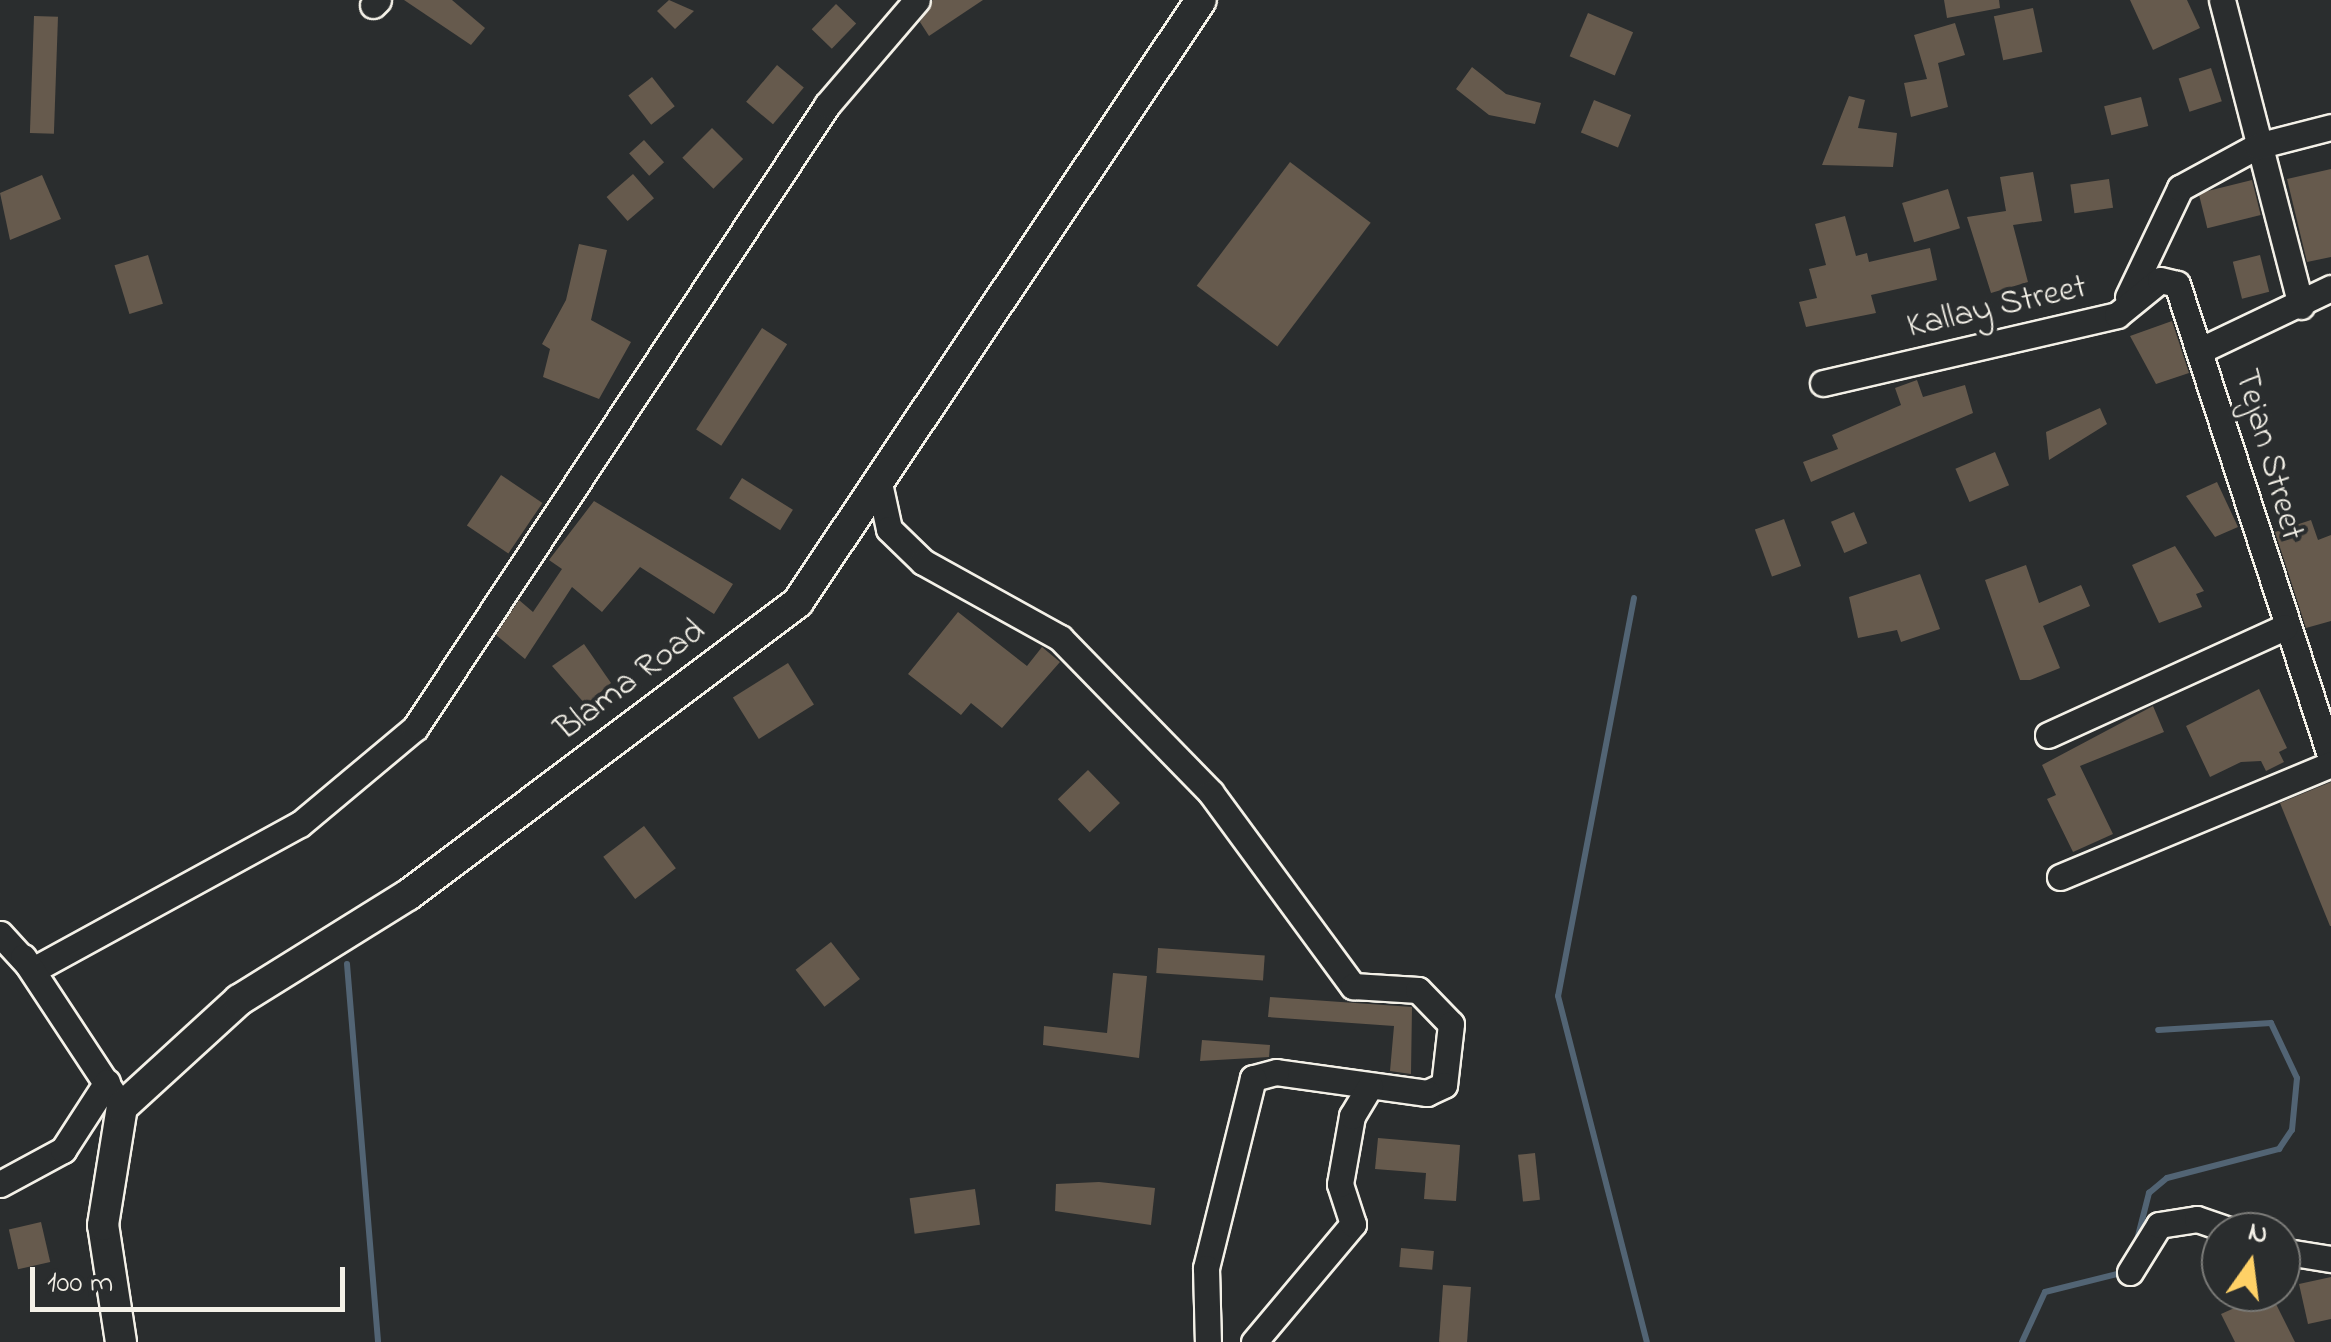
<!DOCTYPE html>
<html>
<head>
<meta charset="utf-8">
<style>
  body { margin:0 }
  #map { position:relative; width:2331px; height:1342px; overflow:hidden; background:#2a2d2e; font-family:"Indie Flower",sans-serif }
  div>[style] { position:absolute }
  .stream>* { height:6px; margin:-3px; padding:0 3px; transform-origin:3px; border-radius:3px; background:#526474 }
  .building>* { inset:0; background:#665a4d; transform-origin:0 0 }
  .roads { filter:drop-shadow(2px 0 #f4f1e8) drop-shadow(-2px 0 #f4f1e8) drop-shadow(0 2px #f4f1e8) drop-shadow(0 -2px #f4f1e8) }
  .minor>* { height:25px; margin:-12.5px; padding:0 12.5px; transform-origin:12.5px; border-radius:12.5px; background:#2a2d2e }
  .tertiary>* { height:30px; margin:-15px; padding:0 15px; transform-origin:15px; border-radius:15px; background:#2a2d2e }
  span { translate:-50% -50%; white-space:nowrap; text-align:center; line-height:1.15; -webkit-text-stroke:8px #2a2d2e; paint-order:stroke }
  .street-label { font-size:35px; color:#f4f1e8 }
  .north { position:absolute; left:2201px; top:1212px; width:100px; height:100px; box-sizing:border-box; background:#2a2d2e; border:2px solid #7b7b78; border-radius:50%; rotate:14deg; font-size:28px; font-weight:700; line-height:40px; text-align:center; color:#f4f1e8 }
  .north::after { content:''; display:block; margin:auto; width:35px; height:45px; background:#ffd166; clip-path:polygon(50% 0,100% 100%,50% 72%,0 100%) }
  .scale { position:absolute; left:30px; top:1267px; width:315px; height:45px; box-sizing:border-box; border:5px solid #f4f1e8; border-top:0; padding-left:12px; font-size:30px; line-height:35px; white-space:nowrap; color:#f4f1e8; -webkit-text-stroke:8px #2a2d2e; paint-order:stroke }
</style>
</head>
<body>
<div id="map">
  <div class="stream">
    <i style="left:1634px;top:598px;width:405px;rotate:100.8deg"></i>
    <i style="left:1558px;top:996px;width:357px;rotate:75.6deg"></i>
    <i style="left:347px;top:964px;width:379px;rotate:85.3deg"></i>
    <i style="left:2137px;top:1240px;width:49px;rotate:-75.7deg"></i>
    <i style="left:2149px;top:1193px;width:23px;rotate:-40deg"></i>
    <i style="left:2167px;top:1178px;width:116px;rotate:-14.5deg"></i>
    <i style="left:2279px;top:1149px;width:23px;rotate:-56deg"></i>
    <i style="left:2292px;top:1130px;width:52px;rotate:-84.5deg"></i>
    <i style="left:2297px;top:1078px;width:61px;rotate:-115.3deg"></i>
    <i style="left:2271px;top:1023px;width:113px;rotate:176.5deg"></i>
    <i style="left:2022px;top:1342px;width:55px;rotate:-65.3deg"></i>
    <i style="left:2045px;top:1292px;width:82px;rotate:-14deg"></i>
  </div>
  <div class="building">
    <i style="clip-path:polygon(404px 0,452px 0,485px 28px,471px 45px)"></i>
    <i style="clip-path:polygon(669px 0,694px 11px,675px 29px,657px 11px)"></i>
    <i style="clip-path:polygon(933px 0,983px 0,929px 36px,920px 22px)"></i>
    <i style="clip-path:polygon(1944px 0,1999px 0,2000px 8px,1947px 18px)"></i>
    <i style="clip-path:polygon(2130px 0,2187px 0,2200px 28px,2153px 50px)"></i>
    <i style="left:836px;top:4px;width:28px;height:35px;rotate:44deg"></i>
    <i style="left:2033px;top:8px;width:45px;height:40px;rotate:78deg"></i>
    <i style="left:1588px;top:13px;width:49px;height:47px;rotate:23deg"></i>
    <i style="left:34px;top:16px;width:24px;height:117px;rotate:2deg"></i>
    <i style="clip-path:polygon(1955px 23px,1965px 55px,1938px 63px,1948px 107px,1911px 117px,1904px 83px,1927px 79px,1914px 35px)"></i>
    <i style="left:777px;top:65px;width:35px;height:48px;rotate:40deg"></i>
    <i style="clip-path:polygon(1472px 67px,1506px 94px,1541px 103px,1535px 124px,1489px 115px,1456px 89px)"></i>
    <i style="left:2211px;top:68px;width:35px;height:34px;rotate:72deg"></i>
    <i style="left:652px;top:77px;width:37px;height:30px;rotate:52deg"></i>
    <i style="clip-path:polygon(1849px 96px,1865px 100px,1858px 128px,1897px 133px,1893px 167px,1822px 165px)"></i>
    <i style="left:2141px;top:97px;width:30px;height:38px;rotate:76deg"></i>
    <i style="left:1594px;top:100px;width:40px;height:35px;rotate:22deg"></i>
    <i style="left:712px;top:128px;width:44px;height:42px;rotate:45deg"></i>
    <i style="left:644px;top:140px;width:30px;height:20px;rotate:48deg"></i>
    <i style="left:1290px;top:162px;width:101px;height:155px;rotate:37deg"></i>
    <i style="clip-path:polygon(2331px 169px,2331px 257px,2307px 262px,2287px 179px)"></i>
    <i style="clip-path:polygon(2033px 172px,2042px 221px,2013px 225px,2028px 282px,1991px 293px,1967px 217px,2006px 211px,2000px 177px)"></i>
    <i style="left:633px;top:174px;width:32px;height:35px;rotate:49deg"></i>
    <i style="clip-path:polygon(42px 175px,61px 219px,10px 240px,0 193px)"></i>
    <i style="left:2109px;top:179px;width:29px;height:39px;rotate:82deg"></i>
    <i style="left:2252px;top:180px;width:36px;height:55px;rotate:76deg"></i>
    <i style="left:1948px;top:189px;width:41px;height:48px;rotate:73deg"></i>
    <i style="clip-path:polygon(1845px 216px,1856px 256px,1867px 253px,1869px 262px,1930px 248px,1937px 280px,1871px 295px,1876px 313px,1806px 327px,1799px 302px,1817px 298px,1809px 269px,1826px 265px,1815px 224px)"></i>
    <i style="clip-path:polygon(579px 244px,607px 250px,591px 320px,631px 342px,599px 399px,543px 377px,550px 349px,542px 344px,566px 300px)"></i>
    <i style="left:148px;top:255px;width:51px;height:35px;rotate:73deg"></i>
    <i style="left:2260px;top:255px;width:38px;height:28px;rotate:76deg"></i>
    <i style="clip-path:polygon(2172px 321px,2189px 373px,2156px 384px,2130px 336px)"></i>
    <i style="left:762px;top:328px;width:30px;height:121px;rotate:33deg"></i>
    <i style="clip-path:polygon(1917px 380px,1923px 397px,1965px 385px,1973px 413px,1811px 482px,1803px 462px,1838px 449px,1832px 435px,1901px 405px,1895px 388px)"></i>
    <i style="clip-path:polygon(2100px 408px,2107px 424px,2049px 460px,2046px 432px)"></i>
    <i style="left:1995px;top:452px;width:36px;height:43px;rotate:67deg"></i>
    <i style="left:501px;top:475px;width:50px;height:61px;rotate:34deg"></i>
    <i style="left:742px;top:478px;width:60px;height:24px;rotate:32deg"></i>
    <i style="clip-path:polygon(2217px 482px,2238px 527px,2215px 537px,2186px 496px)"></i>
    <i style="clip-path:polygon(594px 501px,733px 584px,714px 614px,640px 567px,602px 612px,572px 587px,525px 659px,496px 635px,519px 600px,533px 612px,562px 569px,549px 560px)"></i>
    <i style="left:1854px;top:512px;width:34px;height:25px;rotate:67deg"></i>
    <i style="left:1784px;top:519px;width:50px;height:31px;rotate:70deg"></i>
    <i style="clip-path:polygon(2311px 520px,2318px 540px,2331px 535px,2331px 621px,2306px 628px,2275px 532px)"></i>
    <i style="clip-path:polygon(2175px 546px,2204px 591px,2196px 594px,2202px 607px,2159px 623px,2132px 565px)"></i>
    <i style="clip-path:polygon(2026px 565px,2039px 603px,2081px 585px,2090px 606px,2043px 626px,2060px 668px,2030px 680px,2020px 680px,1985px 580px)"></i>
    <i style="clip-path:polygon(1920px 574px,1940px 629px,1901px 642px,1897px 630px,1858px 638px,1849px 597px)"></i>
    <i style="clip-path:polygon(958px 612px,1027px 666px,1042px 647px,1060px 662px,1002px 728px,971px 703px,961px 715px,908px 674px)"></i>
    <i style="clip-path:polygon(584px 644px,611px 683px,586px 705px,552px 666px)"></i>
    <i style="left:788px;top:663px;width:49px;height:65px;rotate:58deg"></i>
    <i style="clip-path:polygon(2259px 689px,2287px 748px,2279px 752px,2284px 762px,2266px 771px,2261px 761px,2241px 762px,2210px 777px,2186px 726px)"></i>
    <i style="clip-path:polygon(2153px 706px,2164px 732px,2080px 766px,2113px 834px,2073px 852px,2047px 799px,2056px 795px,2042px 765px)"></i>
    <i style="left:1088px;top:770px;width:46px;height:42px;rotate:46deg"></i>
    <i style="clip-path:polygon(2331px 782px,2331px 926px,2330px 926px,2280px 803px)"></i>
    <i style="left:644px;top:826px;width:53px;height:51px;rotate:53deg"></i>
    <i style="left:831px;top:942px;width:47px;height:45px;rotate:52deg"></i>
    <i style="left:1158px;top:948px;width:107px;height:25px;rotate:4deg"></i>
    <i style="clip-path:polygon(1113px 973px,1147px 976px,1139px 1058px,1043px 1045px,1044px 1026px,1107px 1033px)"></i>
    <i style="clip-path:polygon(1270px 997px,1412px 1007px,1411px 1074px,1390px 1071px,1394px 1026px,1268px 1017px)"></i>
    <i style="clip-path:polygon(1202px 1040px,1270px 1045px,1269px 1057px,1200px 1061px)"></i>
    <i style="clip-path:polygon(1378px 1138px,1460px 1145px,1456px 1201px,1424px 1199px,1426px 1173px,1375px 1169px)"></i>
    <i style="left:1535px;top:1153px;width:47px;height:17px;rotate:84deg"></i>
    <i style="clip-path:polygon(1099px 1182px,1155px 1188px,1151px 1225px,1055px 1211px,1056px 1184px)"></i>
    <i style="left:975px;top:1189px;width:36px;height:66px;rotate:82deg"></i>
    <i style="left:41px;top:1222px;width:41px;height:33px;rotate:77deg"></i>
    <i style="left:1401px;top:1248px;width:33px;height:19px;rotate:5deg"></i>
    <i style="clip-path:polygon(2331px 1277px,2331px 1319px,2308px 1324px,2299px 1284px)"></i>
    <i style="left:1443px;top:1285px;width:28px;height:57px;rotate:4deg"></i>
    <i style="clip-path:polygon(2270px 1292px,2295px 1342px,2235px 1342px,2221px 1314px)"></i>
  </div>
  <div class="roads">
    <div class="minor">
      <i style="left:2222px;top:0;width:316px;rotate:75.5deg"></i>
      <i style="left:373px;top:5px;width:7px;rotate:-45deg"></i>
      <i style="left:2128px;top:297px;width:121px;rotate:-64.5deg"></i>
      <i style="left:2180px;top:188px;width:88px;rotate:-28.6deg"></i>
      <i style="left:2257px;top:146px;width:76px;rotate:-14.4deg"></i>
      <i style="left:2201px;top:350px;width:144px;rotate:-25.5deg"></i>
      <i style="left:1823px;top:383px;width:302px;rotate:-13deg"></i>
      <i style="left:2117px;top:315px;width:55px;rotate:-39.1deg"></i>
      <i style="left:2160px;top:280px;width:17px;rotate:13deg"></i>
      <i style="left:2177px;top:284px;width:499px;rotate:72deg"></i>
      <i style="left:879px;top:483px;width:47px;rotate:77.7deg"></i>
      <i style="left:889px;top:529px;width:47px;rotate:44.1deg"></i>
      <i style="left:923px;top:562px;width:157px;rotate:29deg"></i>
      <i style="left:1060px;top:638px;width:216px;rotate:45.7deg"></i>
      <i style="left:1211px;top:793px;width:240px;rotate:53.7deg"></i>
      <i style="left:1353px;top:986px;width:65px;rotate:3.5deg"></i>
      <i style="left:1418px;top:990px;width:47px;rotate:45.9deg"></i>
      <i style="left:1451px;top:1024px;width:61px;rotate:96.5deg"></i>
      <i style="left:1444px;top:1085px;width:19px;rotate:155deg"></i>
      <i style="left:1427px;top:1093px;width:152px;rotate:-172.1deg"></i>
      <i style="left:1276px;top:1072px;width:24px;rotate:165deg"></i>
      <i style="left:1253px;top:1078px;width:196px;rotate:103.9deg"></i>
      <i style="left:1206px;top:1268px;width:74px;rotate:88.5deg"></i>
      <i style="left:2048px;top:735px;width:260px;rotate:-24.5deg"></i>
      <i style="left:2060px;top:877px;width:294px;rotate:-22.6deg"></i>
      <i style="left:0;top:934px;width:49px;rotate:47.5deg"></i>
      <i style="left:33px;top:970px;width:304px;rotate:-28.7deg"></i>
      <i style="left:300px;top:824px;width:150px;rotate:-39.9deg"></i>
      <i style="left:415px;top:728px;width:747px;rotate:-56.52deg"></i>
      <i style="left:827px;top:105px;width:138px;rotate:-49.4deg"></i>
      <i style="left:23px;top:957px;width:180px;rotate:56.6deg"></i>
      <i style="left:0;top:1184px;width:72px;rotate:-28.4deg"></i>
      <i style="left:63px;top:1150px;width:81px;rotate:-57.1deg"></i>
      <i style="left:2281px;top:1251px;width:51px;rotate:9.1deg"></i>
      <i style="left:2130px;top:1272px;width:55px;rotate:-58.3deg"></i>
      <i style="left:2159px;top:1225px;width:38px;rotate:-9deg"></i>
      <i style="left:2197px;top:1219px;width:40px;rotate:18.9deg"></i>
      <i style="left:1254px;top:1342px;width:154px;rotate:-50deg"></i>
      <i style="left:1353px;top:1224px;width:42px;rotate:-108deg"></i>
      <i style="left:1340px;top:1184px;width:69px;rotate:-80deg"></i>
      <i style="left:1352px;top:1116px;width:35px;rotate:-59deg"></i>
    </div>
    <div class="tertiary">
      <i style="left:121px;top:1342px;width:118px;rotate:-98.7deg"></i>
      <i style="left:103px;top:1225px;width:120px;rotate:-80.9deg"></i>
      <i style="left:122px;top:1107px;width:159px;rotate:-42.4deg"></i>
      <i style="left:239px;top:1000px;width:199px;rotate:-31.9deg"></i>
      <i style="left:408px;top:895px;width:488px;rotate:-36.9deg"></i>
      <i style="left:798px;top:602px;width:724px;rotate:-56.2deg"></i>
    </div>
  </div>
  <div class="street-label">
    <span style="left:1997px;top:308px;rotate:-13deg">Kallay Street</span>
    <span style="left:2268px;top:455px;rotate:74deg">Tejan Street</span>
    <span style="left:631px;top:681px;rotate:-37deg">Blama Road</span>
  </div>
  <div class="north">N</div>
  <div class="scale">100 m</div>
</div>
</body>
</html>
